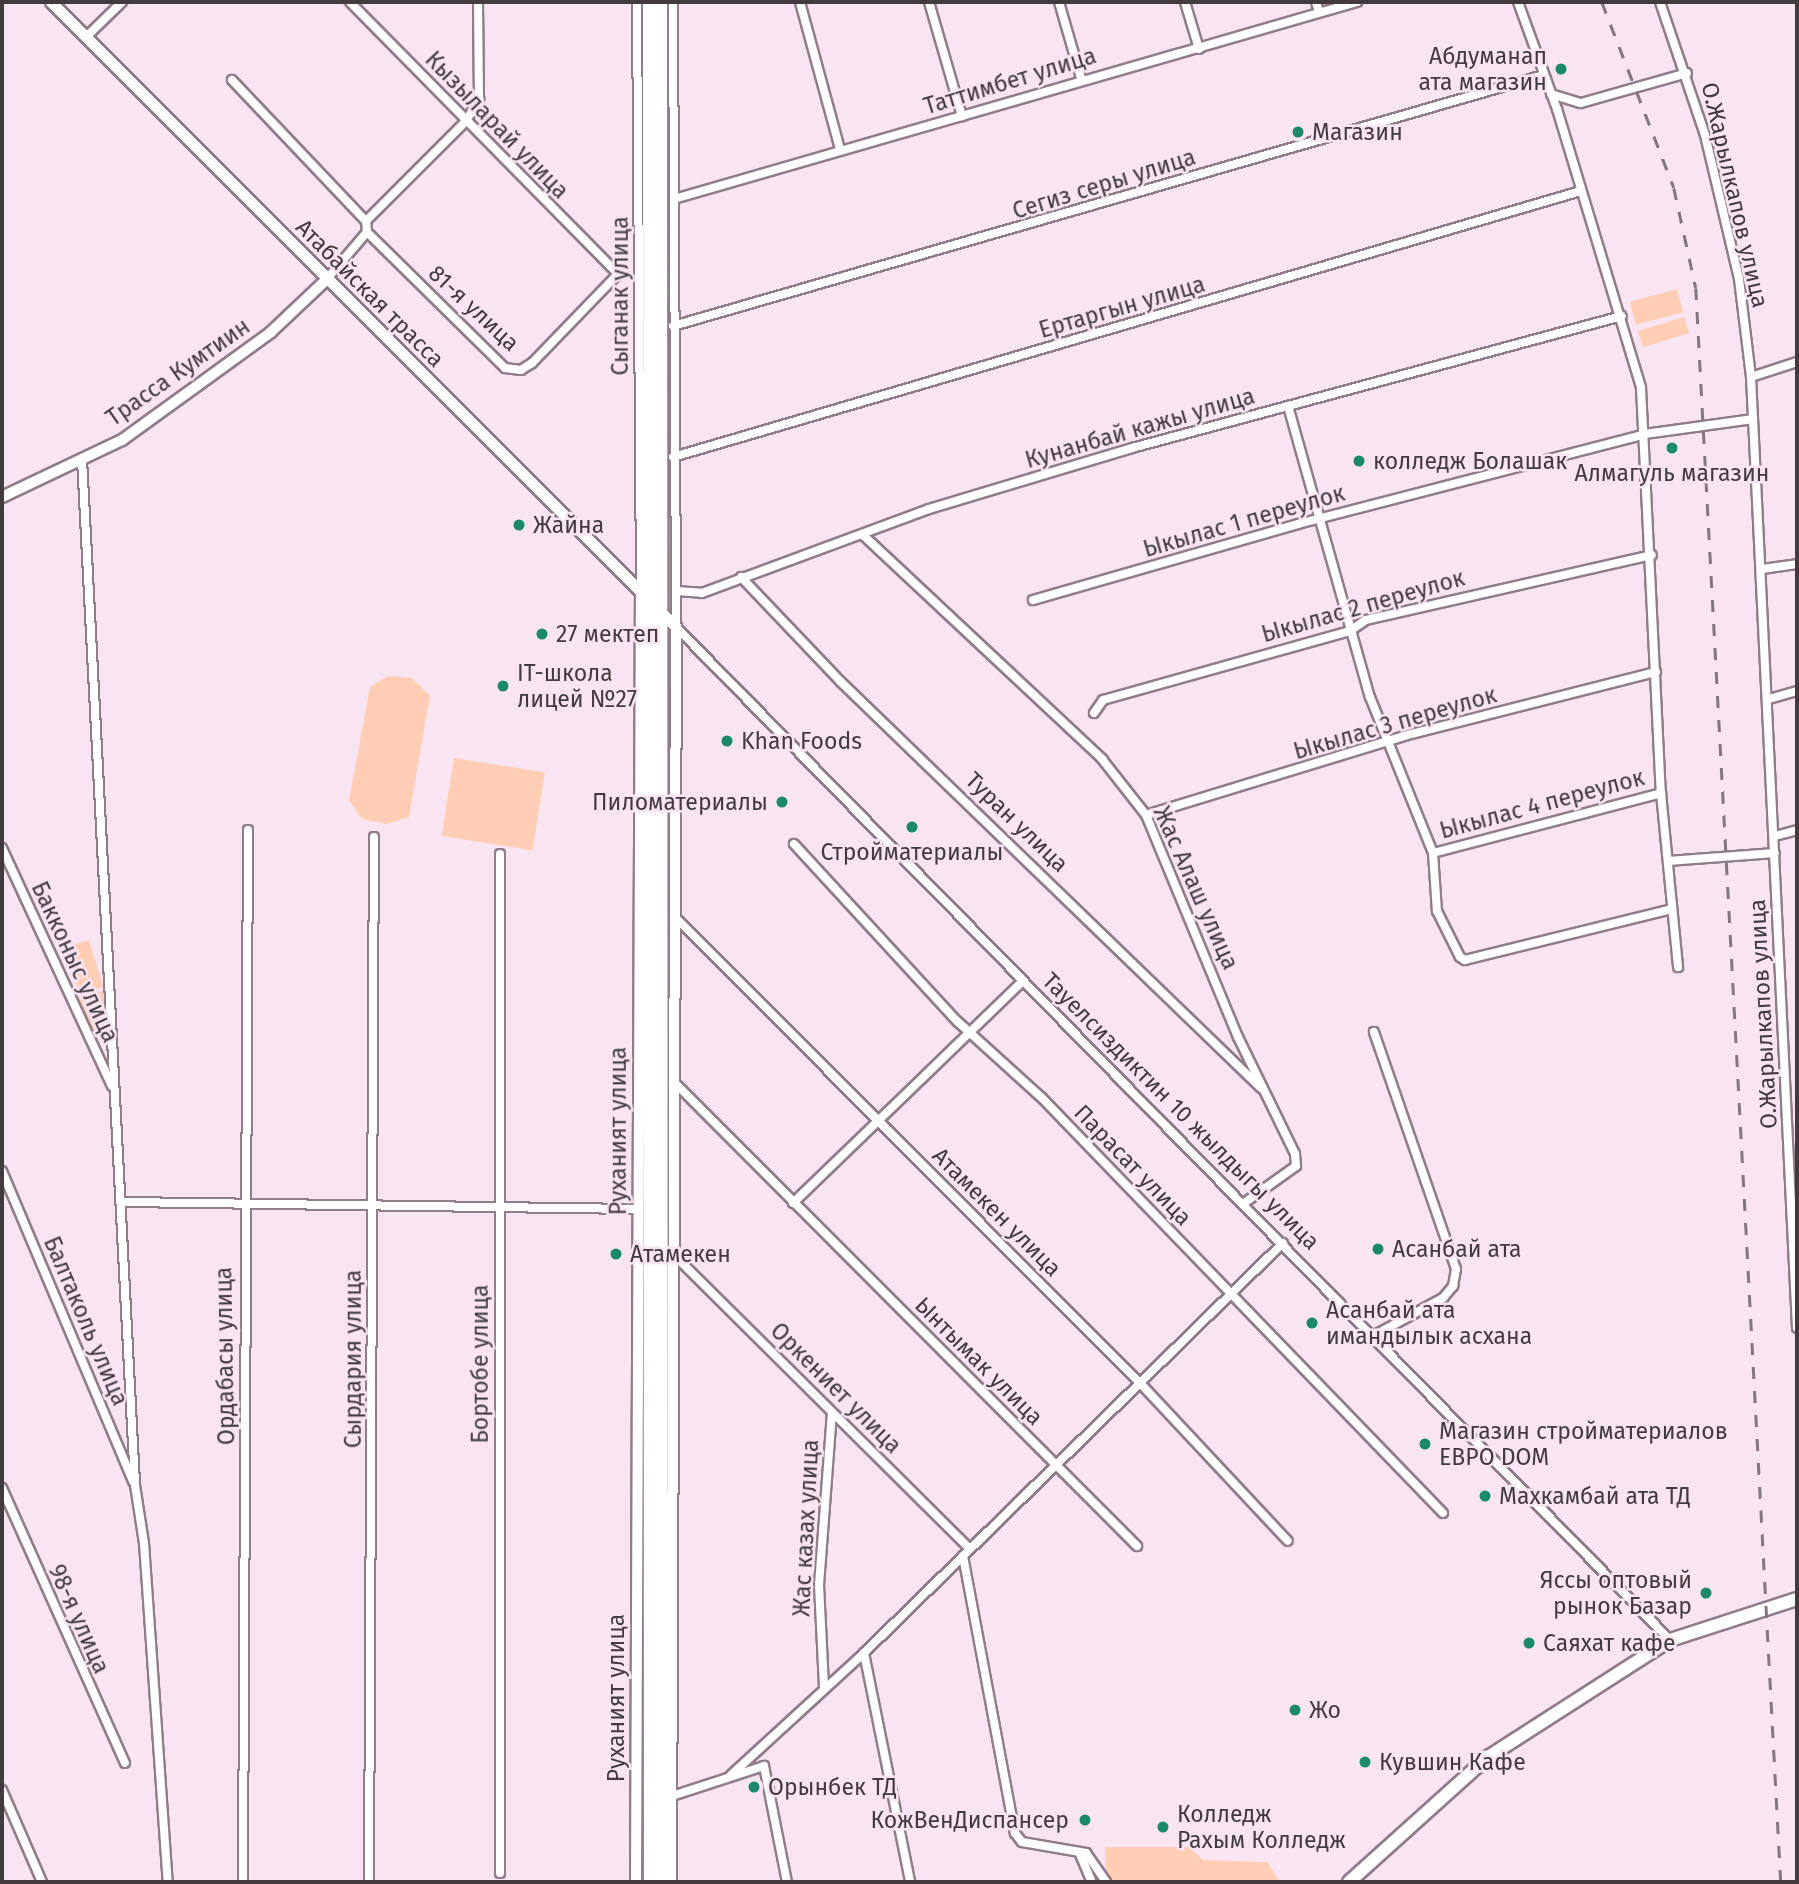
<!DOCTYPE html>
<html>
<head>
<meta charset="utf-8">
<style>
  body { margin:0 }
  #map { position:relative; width:1799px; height:1884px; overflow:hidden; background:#f9e5f1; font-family:"Fira Sans",sans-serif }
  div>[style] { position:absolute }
  .green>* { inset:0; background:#ffceb4; transform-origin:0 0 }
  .roads { filter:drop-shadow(2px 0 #907d89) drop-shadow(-2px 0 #907d89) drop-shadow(0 2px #907d89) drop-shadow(0 -2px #907d89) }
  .street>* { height:8px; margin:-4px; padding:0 4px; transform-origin:4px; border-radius:4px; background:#fff }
  .secondary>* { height:10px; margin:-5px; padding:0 5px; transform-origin:5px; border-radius:5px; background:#fff }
  .primary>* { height:12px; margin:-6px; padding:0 6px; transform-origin:6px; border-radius:6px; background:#fff }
  .highway>* { height:14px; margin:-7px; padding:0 7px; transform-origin:7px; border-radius:7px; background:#fff }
  .rail>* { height:2.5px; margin-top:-1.25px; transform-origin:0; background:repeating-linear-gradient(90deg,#83767e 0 12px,transparent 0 24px) }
  .dots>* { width:19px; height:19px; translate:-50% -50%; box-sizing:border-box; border:4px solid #f9e5f1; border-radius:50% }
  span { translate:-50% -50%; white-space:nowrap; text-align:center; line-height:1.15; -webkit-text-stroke:5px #f9e5f1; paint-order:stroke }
  .poi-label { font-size:23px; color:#423a3f }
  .right { translate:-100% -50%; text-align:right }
  .left { translate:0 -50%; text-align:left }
  .street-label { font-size:23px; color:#423a3f }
  .frame { position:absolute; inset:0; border:4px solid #423a3f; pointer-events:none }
</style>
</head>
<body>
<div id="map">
  <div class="green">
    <i style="left:1677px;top:289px;width:24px;height:49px;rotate:75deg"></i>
    <i style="left:1684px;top:317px;width:17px;height:48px;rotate:73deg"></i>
    <i style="clip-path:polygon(388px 676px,412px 678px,430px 696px,409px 817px,387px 824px,362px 819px,349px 800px,370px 687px)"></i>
    <i style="left:454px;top:758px;width:92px;height:79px;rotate:9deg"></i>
    <i style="left:89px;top:940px;width:49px;height:25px;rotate:73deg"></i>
    <i style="clip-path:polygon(105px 990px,108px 1031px,93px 1035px,76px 998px)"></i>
    <i style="clip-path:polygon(1105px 1847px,1189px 1847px,1203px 1860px,1267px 1862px,1280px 1882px,1114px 1882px,1106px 1870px)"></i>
  </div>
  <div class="roads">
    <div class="street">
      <i style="left:350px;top:2px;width:382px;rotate:45.4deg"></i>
      <i style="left:618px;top:274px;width:124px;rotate:134deg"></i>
      <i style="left:532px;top:363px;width:13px;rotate:148deg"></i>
      <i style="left:521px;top:370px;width:16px;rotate:-173deg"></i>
      <i style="left:505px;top:368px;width:194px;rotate:-135.4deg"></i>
      <i style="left:637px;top:2px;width:588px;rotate:89.61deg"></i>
      <i style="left:673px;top:2px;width:625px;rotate:89.72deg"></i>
      <i style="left:676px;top:627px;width:1419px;rotate:45.54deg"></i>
      <i style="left:800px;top:2px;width:152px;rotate:74.8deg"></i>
      <i style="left:929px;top:2px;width:119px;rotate:73.9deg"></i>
      <i style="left:1059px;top:2px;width:79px;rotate:73.9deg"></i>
      <i style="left:1185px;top:2px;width:49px;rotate:73.4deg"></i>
      <i style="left:1316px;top:2px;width:10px;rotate:73deg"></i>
      <i style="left:1518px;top:2px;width:114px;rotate:70deg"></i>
      <i style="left:1557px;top:109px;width:291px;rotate:73.2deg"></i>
      <i style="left:1641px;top:388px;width:405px;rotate:87.2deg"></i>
      <i style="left:1661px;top:793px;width:175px;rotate:84.4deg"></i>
      <i style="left:1660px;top:2px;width:140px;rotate:71.3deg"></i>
      <i style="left:1705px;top:135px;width:148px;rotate:76.7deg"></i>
      <i style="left:1739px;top:279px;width:99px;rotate:83deg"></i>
      <i style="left:1751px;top:377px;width:952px;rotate:87.23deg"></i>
      <i style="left:86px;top:37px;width:50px;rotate:-44.2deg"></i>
      <i style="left:232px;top:80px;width:195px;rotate:46.5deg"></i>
      <i style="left:1551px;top:94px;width:31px;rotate:17deg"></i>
      <i style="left:1581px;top:103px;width:110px;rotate:-15.8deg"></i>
      <i style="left:674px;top:199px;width:711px;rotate:-16.09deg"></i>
      <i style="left:326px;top:280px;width:63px;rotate:-49.5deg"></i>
      <i style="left:367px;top:232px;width:11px;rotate:-95deg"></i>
      <i style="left:366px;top:221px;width:141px;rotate:-45deg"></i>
      <i style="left:466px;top:121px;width:26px;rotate:-59deg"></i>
      <i style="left:479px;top:99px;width:97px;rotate:-90.6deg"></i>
      <i style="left:673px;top:326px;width:906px;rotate:-16.08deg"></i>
      <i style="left:1751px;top:377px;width:48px;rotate:-18.1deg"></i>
      <i style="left:1288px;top:406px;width:302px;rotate:74.3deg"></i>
      <i style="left:1370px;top:697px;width:168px;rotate:68deg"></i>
      <i style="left:1433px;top:853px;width:58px;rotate:86.1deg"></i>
      <i style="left:1437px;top:911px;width:51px;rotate:63.4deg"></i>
      <i style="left:1460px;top:957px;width:6px;rotate:31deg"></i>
      <i style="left:1465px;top:960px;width:213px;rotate:-13.8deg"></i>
      <i style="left:673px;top:457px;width:946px;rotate:-16.33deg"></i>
      <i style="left:82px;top:459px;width:1027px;rotate:87.04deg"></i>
      <i style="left:135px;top:1485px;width:59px;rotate:81.2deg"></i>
      <i style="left:144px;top:1543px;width:340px;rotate:86deg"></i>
      <i style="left:863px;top:535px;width:328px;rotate:43.1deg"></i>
      <i style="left:1102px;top:759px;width:71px;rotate:51.8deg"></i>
      <i style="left:1146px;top:815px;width:240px;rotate:67.5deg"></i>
      <i style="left:1238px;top:1037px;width:130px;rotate:64deg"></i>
      <i style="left:1295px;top:1154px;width:12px;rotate:85deg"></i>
      <i style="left:1296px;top:1166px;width:65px;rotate:144.4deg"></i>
      <i style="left:1762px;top:569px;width:35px;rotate:-8deg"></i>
      <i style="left:741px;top:577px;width:145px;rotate:46.4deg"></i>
      <i style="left:841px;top:682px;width:584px;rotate:44.03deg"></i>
      <i style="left:676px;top:591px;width:26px;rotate:4deg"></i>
      <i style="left:702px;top:593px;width:242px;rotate:-20.3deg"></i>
      <i style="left:929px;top:509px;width:212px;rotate:-16.7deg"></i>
      <i style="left:1132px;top:448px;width:507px;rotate:-15.08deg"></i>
      <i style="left:1033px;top:600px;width:276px;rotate:-16deg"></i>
      <i style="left:1298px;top:524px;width:358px;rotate:-14.5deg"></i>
      <i style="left:1645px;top:434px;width:109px;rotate:-7.9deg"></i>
      <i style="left:1769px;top:699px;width:29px;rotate:-16deg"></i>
      <i style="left:1094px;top:713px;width:16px;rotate:-55deg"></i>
      <i style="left:1103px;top:700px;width:256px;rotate:-15.6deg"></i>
      <i style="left:1350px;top:631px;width:19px;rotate:-35deg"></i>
      <i style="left:1366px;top:620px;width:293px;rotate:-12.8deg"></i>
      <i style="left:1146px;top:815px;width:270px;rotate:-17deg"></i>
      <i style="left:1404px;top:736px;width:260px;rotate:-14.3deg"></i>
      <i style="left:1775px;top:836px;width:23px;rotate:-15deg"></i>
      <i style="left:794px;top:844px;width:241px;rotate:47.4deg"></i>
      <i style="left:957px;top:1021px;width:115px;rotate:42.2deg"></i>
      <i style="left:1042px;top:1098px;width:577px;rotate:45.98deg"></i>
      <i style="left:2px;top:848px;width:262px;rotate:65.2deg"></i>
      <i style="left:1433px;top:853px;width:236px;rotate:-14.7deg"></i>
      <i style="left:500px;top:854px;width:1019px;rotate:90deg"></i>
      <i style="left:1668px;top:861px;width:107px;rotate:-4.3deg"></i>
      <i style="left:675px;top:917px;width:658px;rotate:45.06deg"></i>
      <i style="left:1140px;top:1383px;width:216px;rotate:46.9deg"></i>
      <i style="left:673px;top:1081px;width:657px;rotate:45.06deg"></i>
      <i style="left:2px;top:1171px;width:337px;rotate:67.1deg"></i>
      <i style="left:123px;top:1202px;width:516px;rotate:0.78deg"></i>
      <i style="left:793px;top:1203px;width:320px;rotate:-44deg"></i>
      <i style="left:675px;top:1256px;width:414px;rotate:44.8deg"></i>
      <i style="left:1373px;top:1336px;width:80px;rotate:-28.5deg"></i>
      <i style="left:1443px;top:1298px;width:16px;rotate:-50deg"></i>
      <i style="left:1453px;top:1286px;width:17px;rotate:-80deg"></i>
      <i style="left:1456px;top:1269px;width:251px;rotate:-109.1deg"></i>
      <i style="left:2px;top:1488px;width:301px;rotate:65.9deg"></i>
      <i style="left:963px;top:1556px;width:282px;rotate:79.4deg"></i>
      <i style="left:1015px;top:1833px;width:11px;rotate:52deg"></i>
      <i style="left:1022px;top:1842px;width:65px;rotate:9.8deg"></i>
      <i style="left:1086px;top:1853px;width:35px;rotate:55deg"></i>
      <i style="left:864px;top:1653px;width:234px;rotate:78.6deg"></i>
      <i style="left:824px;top:1687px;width:102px;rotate:-92.8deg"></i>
      <i style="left:819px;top:1585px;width:173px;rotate:-85.7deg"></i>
      <i style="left:731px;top:1775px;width:180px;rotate:-42.5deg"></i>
      <i style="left:864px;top:1653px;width:586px;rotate:-44.38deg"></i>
      <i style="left:2px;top:1790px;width:100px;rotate:66.5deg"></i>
      <i style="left:669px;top:1797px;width:100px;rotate:-18.1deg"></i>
      <i style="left:764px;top:1766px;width:118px;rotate:78.8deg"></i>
      <i style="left:1079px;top:1852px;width:33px;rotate:67deg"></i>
      <i style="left:243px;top:1882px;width:1052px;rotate:-89.73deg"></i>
      <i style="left:369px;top:1882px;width:1045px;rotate:-89.73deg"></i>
    </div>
    <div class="secondary">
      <i style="left:51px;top:2px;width:884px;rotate:45deg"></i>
      <i style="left:676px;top:627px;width:1255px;rotate:90.23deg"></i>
      <i style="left:2px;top:497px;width:133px;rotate:-25.4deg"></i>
      <i style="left:122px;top:440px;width:184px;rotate:-35.9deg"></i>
      <i style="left:271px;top:332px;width:76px;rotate:-43.4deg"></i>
      <i style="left:636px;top:1882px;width:1292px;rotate:-89.78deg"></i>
    </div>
    <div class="primary">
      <i style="left:1349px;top:1882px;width:187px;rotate:-42deg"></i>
      <i style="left:1488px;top:1757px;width:216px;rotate:-32.7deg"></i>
      <i style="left:1670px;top:1640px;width:133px;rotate:-17.9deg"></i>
    </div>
    <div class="highway">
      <i style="left:650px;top:2px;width:1880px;rotate:89.97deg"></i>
      <i style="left:660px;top:2px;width:1880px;rotate:89.97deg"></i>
    </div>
  </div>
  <div class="rail">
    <i style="left:1602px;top:2px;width:199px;rotate:68.8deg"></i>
    <i style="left:1674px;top:188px;width:102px;rotate:77.6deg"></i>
    <i style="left:1696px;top:288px;width:1596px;rotate:86.95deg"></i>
  </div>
  <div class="dots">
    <i style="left:1561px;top:69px;background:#1a8a6a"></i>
    <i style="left:1298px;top:132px;background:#1a8a6a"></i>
    <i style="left:1672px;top:448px;background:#1a8a6a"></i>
    <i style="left:1359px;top:461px;background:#1a8a6a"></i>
    <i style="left:519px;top:525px;background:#1a8a6a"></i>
    <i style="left:542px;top:634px;background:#1a8a6a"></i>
    <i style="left:503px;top:686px;background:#1a8a6a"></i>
    <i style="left:727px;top:741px;background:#1a8a6a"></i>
    <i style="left:782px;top:802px;background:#1a8a6a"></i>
    <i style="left:912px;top:827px;background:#1a8a6a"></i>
    <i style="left:1378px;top:1249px;background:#1a8a6a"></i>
    <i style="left:616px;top:1254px;background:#1a8a6a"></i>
    <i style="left:1312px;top:1323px;background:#1a8a6a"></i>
    <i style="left:1425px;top:1444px;background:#1a8a6a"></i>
    <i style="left:1485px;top:1496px;background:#1a8a6a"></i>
    <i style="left:1706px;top:1593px;background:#1a8a6a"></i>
    <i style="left:1529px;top:1643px;background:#1a8a6a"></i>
    <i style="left:1295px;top:1710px;background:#1a8a6a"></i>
    <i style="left:1365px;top:1762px;background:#1a8a6a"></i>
    <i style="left:754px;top:1787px;background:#1a8a6a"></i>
    <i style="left:1085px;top:1820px;background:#1a8a6a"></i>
    <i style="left:1163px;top:1827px;background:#1a8a6a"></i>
  </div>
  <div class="poi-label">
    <span class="right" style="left:1547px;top:69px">Абдуманап<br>ата магазин</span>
    <span class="left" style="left:1312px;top:132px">Магазин</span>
    <span class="left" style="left:1373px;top:461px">колледж Болашак</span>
    <span style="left:1672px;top:473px">Алмагуль магазин</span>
    <span class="left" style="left:533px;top:525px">Жайна</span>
    <span class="left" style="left:556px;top:634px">27 мектеп</span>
    <span class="left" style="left:517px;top:686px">IT-школа<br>лицей №27</span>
    <span class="left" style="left:741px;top:741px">Khan Foods</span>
    <span class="right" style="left:768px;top:802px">Пиломатериалы</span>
    <span style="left:912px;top:852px">Стройматериалы</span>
    <span class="left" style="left:1392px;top:1249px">Асанбай ата</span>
    <span class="left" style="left:630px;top:1254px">Атамекен</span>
    <span class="left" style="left:1326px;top:1323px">Асанбай ата<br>имандылык асхана</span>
    <span class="left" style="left:1439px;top:1444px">Магазин стройматериалов<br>ЕВРО DOM</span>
    <span class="left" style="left:1499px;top:1496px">Махкамбай ата ТД</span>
    <span class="right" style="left:1692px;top:1593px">Яссы оптовый<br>рынок Базар</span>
    <span class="left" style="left:1543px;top:1643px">Саяхат кафе</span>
    <span class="left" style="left:1309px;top:1710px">Жо</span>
    <span class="left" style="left:1379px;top:1762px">Кувшин Кафе</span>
    <span class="left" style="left:768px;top:1787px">Орынбек ТД</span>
    <span class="left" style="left:1177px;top:1827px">Колледж<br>Рахым Колледж</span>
    <span class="right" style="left:1069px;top:1820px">КожВенДиспансер</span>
  </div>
  <div class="street-label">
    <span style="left:1010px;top:81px;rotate:-17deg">Таттимбет улица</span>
    <span style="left:497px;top:125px;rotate:46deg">Кызыларай улица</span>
    <span style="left:1104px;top:184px;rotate:-17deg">Сегиз серы улица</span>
    <span style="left:1735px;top:195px;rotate:77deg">О.Жарылкапов улица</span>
    <span style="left:370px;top:293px;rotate:45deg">Атабайская трасса</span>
    <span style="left:620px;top:296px;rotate:-90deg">Сыганак улица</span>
    <span style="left:1122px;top:307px;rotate:-16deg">Ертаргын улица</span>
    <span style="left:474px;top:308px;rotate:43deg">81-я улица</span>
    <span style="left:178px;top:372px;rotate:-35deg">Трасса Кумтиин</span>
    <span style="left:1140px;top:428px;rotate:-16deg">Кунанбай кажы улица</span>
    <span style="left:1244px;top:521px;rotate:-16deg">Ыкылас 1 переулок</span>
    <span style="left:1363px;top:606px;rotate:-16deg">Ыкылас 2 переулок</span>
    <span style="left:1395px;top:723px;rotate:-16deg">Ыкылас 3 переулок</span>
    <span style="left:1542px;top:804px;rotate:-15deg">Ыкылас 4 переулок</span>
    <span style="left:1017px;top:822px;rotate:44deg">Туран улица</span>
    <span style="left:1196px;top:888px;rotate:66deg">Жас Алаш улица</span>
    <span style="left:75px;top:962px;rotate:65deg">Бакконыс улица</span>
    <span style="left:1763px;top:1014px;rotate:-93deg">О.Жарылкапов улица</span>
    <span style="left:1181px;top:1111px;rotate:45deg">Тауелсиздиктин 10 жылдыгы улица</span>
    <span style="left:618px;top:1131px;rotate:-90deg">Руханият улица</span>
    <span style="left:1133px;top:1165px;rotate:46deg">Парасат улица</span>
    <span style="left:997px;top:1212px;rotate:45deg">Атамекен улица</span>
    <span style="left:86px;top:1321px;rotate:67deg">Балтаколь улица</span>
    <span style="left:225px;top:1356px;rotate:-91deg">Ордабасы улица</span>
    <span style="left:353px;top:1359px;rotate:-90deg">Сырдария улица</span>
    <span style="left:979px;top:1361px;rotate:45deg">Ынтымак улица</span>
    <span style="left:480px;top:1364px;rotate:-90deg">Бортобе улица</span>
    <span style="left:836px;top:1388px;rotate:45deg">Оркениет улица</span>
    <span style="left:806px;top:1528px;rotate:-87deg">Жас казах улица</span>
    <span style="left:79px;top:1619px;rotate:66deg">98-я улица</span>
    <span style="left:616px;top:1698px;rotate:-90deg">Руханият улица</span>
  </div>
  <div class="frame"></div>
</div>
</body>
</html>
